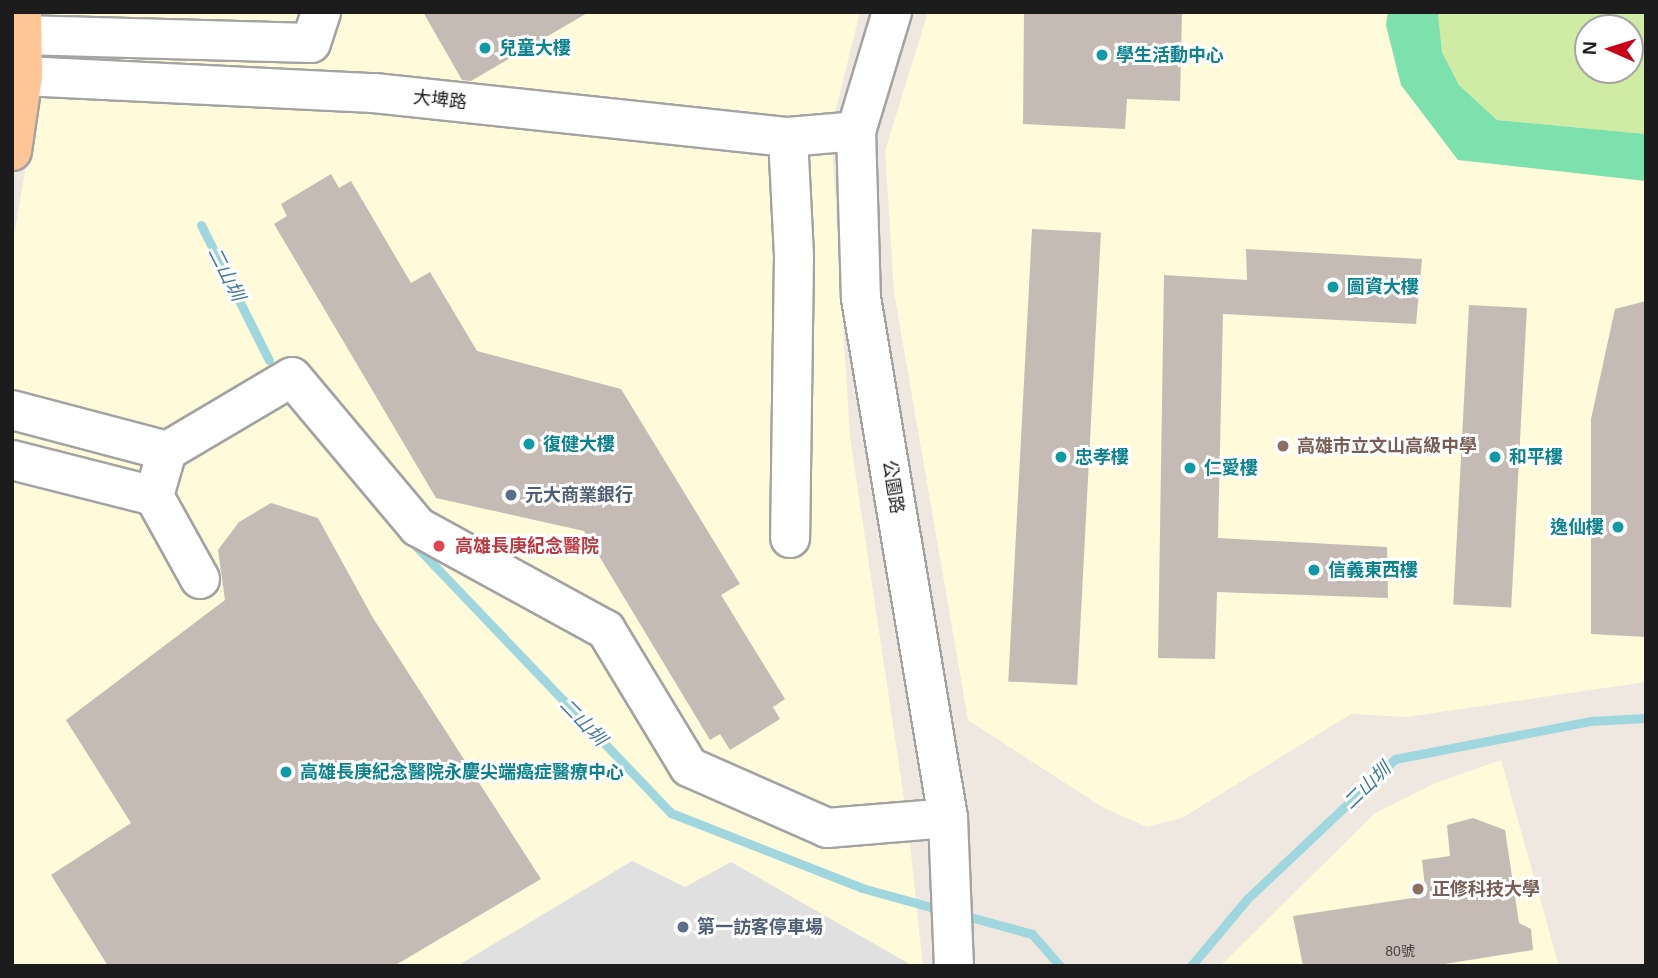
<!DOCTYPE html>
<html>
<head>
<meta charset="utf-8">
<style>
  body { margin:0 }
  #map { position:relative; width:1658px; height:978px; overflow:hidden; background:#eee8e1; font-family:Helvetica,"Noto Sans TC",sans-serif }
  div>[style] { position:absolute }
  .education>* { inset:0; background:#fffad9 }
  .grass>* { inset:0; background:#d0eba4 }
  .pitch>* { inset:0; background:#7ce1ad }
  .parking>* { inset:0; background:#e0e0e0 }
  .stream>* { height:9px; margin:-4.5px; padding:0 4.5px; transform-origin:4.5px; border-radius:4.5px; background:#a0d7de }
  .building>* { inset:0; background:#c6bab5; transform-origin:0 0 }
  .roads { filter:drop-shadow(2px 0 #a3a3a3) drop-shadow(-2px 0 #a3a3a3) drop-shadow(0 2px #a3a3a3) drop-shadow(0 -2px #a3a3a3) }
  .minor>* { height:38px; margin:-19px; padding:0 19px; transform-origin:19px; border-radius:19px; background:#fff }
  .major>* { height:38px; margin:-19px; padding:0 19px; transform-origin:19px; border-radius:19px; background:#ffc595 }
  .dots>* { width:19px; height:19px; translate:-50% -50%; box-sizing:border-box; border:4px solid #fff; border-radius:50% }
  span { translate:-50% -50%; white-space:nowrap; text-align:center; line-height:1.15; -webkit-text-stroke:6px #fff; paint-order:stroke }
  .number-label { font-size:14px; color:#464442 }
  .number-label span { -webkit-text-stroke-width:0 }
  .culture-label { font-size:18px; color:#0d838f; font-weight:700 }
  .left { translate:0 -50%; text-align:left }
  .right { translate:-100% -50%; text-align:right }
  .street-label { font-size:18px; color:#1c1c1c }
  .education-label { font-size:18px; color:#785e54; font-weight:700 }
  .service-label { font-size:18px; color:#4e5e75; font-weight:700 }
  .health-label { font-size:18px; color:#be3a42; font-weight:700 }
  .water-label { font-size:19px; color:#417b9f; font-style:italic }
  .frame { position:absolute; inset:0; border:14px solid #1c1c1c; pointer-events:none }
  .north { position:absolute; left:1574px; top:14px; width:70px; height:70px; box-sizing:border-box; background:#fff; border:2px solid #a4a4a4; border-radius:50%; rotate:273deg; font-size:19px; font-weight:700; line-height:28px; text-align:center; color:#1c1c1c }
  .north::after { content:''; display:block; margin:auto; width:24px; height:32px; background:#c80018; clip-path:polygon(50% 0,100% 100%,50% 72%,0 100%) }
</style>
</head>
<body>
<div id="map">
  <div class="education">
    <i style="clip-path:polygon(44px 12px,860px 12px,831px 129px,850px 437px,908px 825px,923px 966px,12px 966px,12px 249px,44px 58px)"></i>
    <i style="clip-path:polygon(evenodd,928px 12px,1646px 12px,1646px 682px,1407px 717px,1351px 714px,1182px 818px,1147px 827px,1102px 807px,968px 720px,894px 292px,885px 151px,928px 12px,1588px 28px,1630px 28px,1630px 70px,1588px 70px,1588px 28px)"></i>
    <i style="clip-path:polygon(1501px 760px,1559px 966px,1220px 966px,1375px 813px,1433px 784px)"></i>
  </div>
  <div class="grass">
    <i style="clip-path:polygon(evenodd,1438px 12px,1646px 12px,1646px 134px,1497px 120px,1459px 85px,1442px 52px,1438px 12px,1588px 28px,1630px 28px,1630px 70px,1588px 70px,1588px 28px)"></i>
  </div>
  <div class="pitch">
    <i style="clip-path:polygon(1388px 12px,1438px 12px,1442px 52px,1459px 85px,1497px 120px,1646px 134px,1646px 181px,1458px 160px,1401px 85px,1386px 25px)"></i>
  </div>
  <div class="parking">
    <i style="clip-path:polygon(632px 861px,685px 887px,731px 862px,913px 966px,457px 966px)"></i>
  </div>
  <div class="stream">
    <i style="left:201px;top:225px;width:151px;rotate:63.3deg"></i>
    <i style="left:411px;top:541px;width:376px;rotate:46.3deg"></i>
    <i style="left:671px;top:813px;width:205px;rotate:21.4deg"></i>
    <i style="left:862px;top:888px;width:83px;rotate:15.4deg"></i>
    <i style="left:963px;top:915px;width:72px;rotate:15.4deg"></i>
    <i style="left:1032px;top:934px;width:43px;rotate:48.8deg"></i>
    <i style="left:1191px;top:966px;width:87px;rotate:-50.1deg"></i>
    <i style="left:1247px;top:899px;width:204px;rotate:-43.4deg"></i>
    <i style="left:1395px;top:759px;width:200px;rotate:-11deg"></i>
    <i style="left:1591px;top:721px;width:55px;rotate:-3.1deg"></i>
  </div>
  <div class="building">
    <i style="clip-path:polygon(423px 12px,589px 12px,471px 81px,462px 80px)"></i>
    <i style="clip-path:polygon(1024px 12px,1182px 12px,1180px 101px,1127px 99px,1125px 129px,1023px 124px)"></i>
    <i style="clip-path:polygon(331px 174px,339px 188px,351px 181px,411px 283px,430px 272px,477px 351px,621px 389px,740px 584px,721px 595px,785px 699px,773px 707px,780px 719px,730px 750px,720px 734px,710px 740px,584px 531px,436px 498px,274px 224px,287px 216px,281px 204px)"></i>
    <i style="left:1032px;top:229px;width:69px;height:453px;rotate:3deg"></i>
    <i style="clip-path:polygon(1246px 249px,1422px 259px,1416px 324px,1223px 314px,1218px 538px,1387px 547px,1388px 598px,1217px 592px,1215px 659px,1158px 658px,1164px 275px,1247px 280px)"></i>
    <i style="clip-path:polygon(1646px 301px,1646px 637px,1591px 634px,1591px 419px,1615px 309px)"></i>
    <i style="left:1469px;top:305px;width:58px;height:300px;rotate:3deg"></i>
    <i style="clip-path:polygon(271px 503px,318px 518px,373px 618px,541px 879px,394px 966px,108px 966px,51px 875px,131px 823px,66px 720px,225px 600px,218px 550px,239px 522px)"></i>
    <i style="clip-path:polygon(1473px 818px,1505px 830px,1519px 923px,1531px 929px,1533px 950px,1432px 966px,1303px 966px,1293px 916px,1426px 896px,1422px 860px,1450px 856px,1447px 825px)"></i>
  </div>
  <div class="roads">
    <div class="minor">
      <i style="left:892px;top:12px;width:124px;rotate:106.8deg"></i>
      <i style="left:856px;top:131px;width:167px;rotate:88.3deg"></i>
      <i style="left:861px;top:298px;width:527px;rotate:80.5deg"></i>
      <i style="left:948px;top:818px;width:148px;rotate:87.7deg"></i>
      <i style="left:22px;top:35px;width:289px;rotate:1.6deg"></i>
      <i style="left:311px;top:43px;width:33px;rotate:-72deg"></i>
      <i style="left:23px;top:76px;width:351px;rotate:2.8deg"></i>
      <i style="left:374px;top:93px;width:416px;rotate:6.1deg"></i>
      <i style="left:788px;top:137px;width:68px;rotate:-5deg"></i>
      <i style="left:788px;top:137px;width:120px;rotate:87.1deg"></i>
      <i style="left:794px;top:257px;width:281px;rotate:90.8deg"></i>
      <i style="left:12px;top:410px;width:160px;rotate:14.8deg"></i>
      <i style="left:12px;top:460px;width:146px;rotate:14.2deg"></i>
      <i style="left:200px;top:579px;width:95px;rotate:-119deg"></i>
      <i style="left:154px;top:496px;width:47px;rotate:-73.9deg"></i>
      <i style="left:167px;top:451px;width:145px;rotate:-30.6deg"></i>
      <i style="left:292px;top:377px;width:196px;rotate:50deg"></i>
      <i style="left:418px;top:527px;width:214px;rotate:28.7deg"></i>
      <i style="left:606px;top:630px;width:160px;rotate:58.8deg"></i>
      <i style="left:689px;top:767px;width:151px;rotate:23.8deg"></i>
      <i style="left:827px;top:828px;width:121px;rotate:-4.7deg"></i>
    </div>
    <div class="major">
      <i style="left:12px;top:151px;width:76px;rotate:-81.7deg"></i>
      <i style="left:23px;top:76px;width:64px;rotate:-90.9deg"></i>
    </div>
  </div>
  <div class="dots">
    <i style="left:485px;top:48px;background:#0f9aa8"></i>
    <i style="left:1102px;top:55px;background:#0f9aa8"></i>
    <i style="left:1333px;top:287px;background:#0f9aa8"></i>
    <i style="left:529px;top:444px;background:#0f9aa8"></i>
    <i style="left:1283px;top:446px;background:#8d6e63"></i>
    <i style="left:1061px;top:457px;background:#0f9aa8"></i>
    <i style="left:1495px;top:457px;background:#0f9aa8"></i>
    <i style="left:1190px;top:468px;background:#0f9aa8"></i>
    <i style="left:511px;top:495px;background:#5c6f8a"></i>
    <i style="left:1618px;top:527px;background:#0f9aa8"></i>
    <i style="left:439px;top:546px;background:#e0444e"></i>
    <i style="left:1314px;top:570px;background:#0f9aa8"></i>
    <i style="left:286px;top:772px;background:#0f9aa8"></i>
    <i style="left:1418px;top:889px;background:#8d6e63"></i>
    <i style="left:683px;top:927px;background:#5c6f8a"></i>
  </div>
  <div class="number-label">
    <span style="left:1400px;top:951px">80號</span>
  </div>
  <div class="culture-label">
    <span class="left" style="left:499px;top:48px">兒童大樓</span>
    <span class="left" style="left:1116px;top:55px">學生活動中心</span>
    <span class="left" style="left:1347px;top:287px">圖資大樓</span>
    <span class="left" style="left:543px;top:444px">復健大樓</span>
    <span class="left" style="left:1075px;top:457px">忠孝樓</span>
    <span class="left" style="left:1509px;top:457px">和平樓</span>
    <span class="left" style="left:1204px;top:468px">仁愛樓</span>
    <span class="right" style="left:1604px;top:527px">逸仙樓</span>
    <span class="left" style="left:1328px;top:570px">信義東西樓</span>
    <span class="left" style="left:300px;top:772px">高雄長庚紀念醫院永慶尖端癌症醫療中心</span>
  </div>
  <div class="street-label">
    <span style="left:440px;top:100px;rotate:6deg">大埤路</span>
    <span style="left:893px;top:487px;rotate:81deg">公園路</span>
  </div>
  <div class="education-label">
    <span class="left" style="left:1297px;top:446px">高雄市立文山高級中學</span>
    <span class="left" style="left:1432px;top:889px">正修科技大學</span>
  </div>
  <div class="service-label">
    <span class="left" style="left:525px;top:495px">元大商業銀行</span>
    <span class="left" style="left:697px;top:927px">第一訪客停車場</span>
  </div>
  <div class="health-label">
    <span class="left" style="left:455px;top:546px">高雄長庚紀念醫院</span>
  </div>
  <div class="water-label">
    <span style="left:226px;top:274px;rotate:63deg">二山圳</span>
    <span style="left:583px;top:722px;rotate:46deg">二山圳</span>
    <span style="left:1367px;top:786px;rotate:-44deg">二山圳</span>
  </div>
  <div class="frame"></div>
  <div class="north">N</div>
</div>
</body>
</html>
